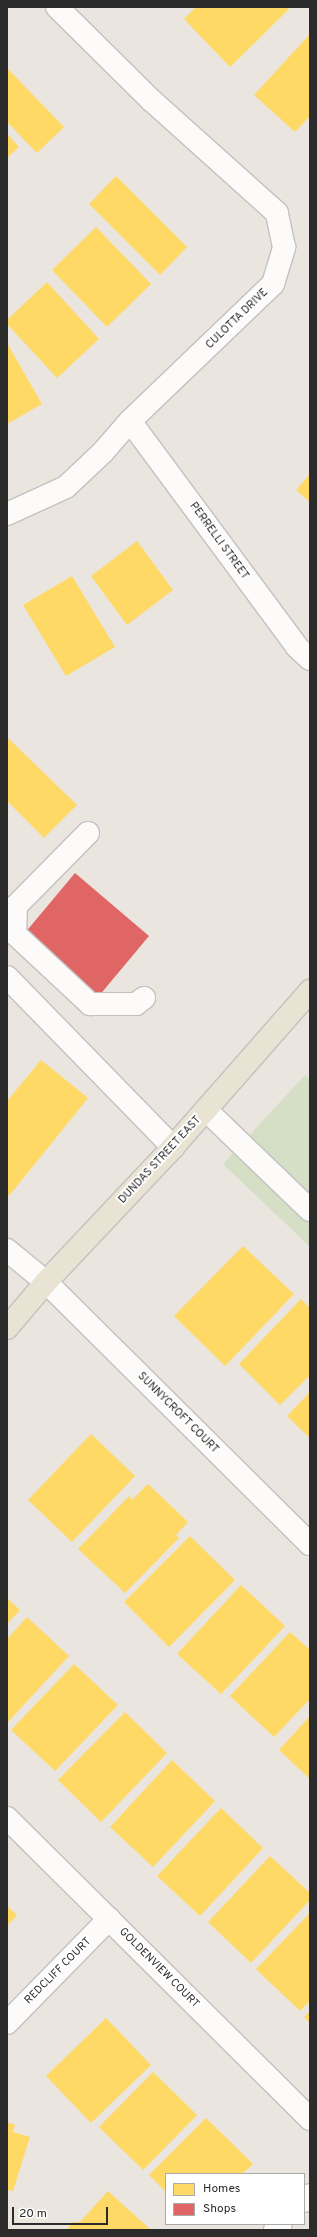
<!DOCTYPE html>
<style>
body{margin:0}
#map{position:relative;width:317px;height:2237px;overflow:hidden;background:#eae5df;font-family:Overpass,sans-serif}
div>[style]{position:absolute}
.cemetery>*{inset:0;background:#d5dfc6}
.homes>*{inset:0;background:#ffd966}
.shops>*{inset:0;background:#e06666}
.roads{filter:drop-shadow(1px 0 #c3c1c1) drop-shadow(-1px 0 #c3c1c1) drop-shadow(0 1px #c3c1c1) drop-shadow(0 -1px #c3c1c1)}
.minor>*{height:22px;margin:-11px;padding:0 11px;transform-origin:11px;border-radius:11px;background:#fcfbfa}
.major>*{height:22px;margin:-11px;padding:0 11px;transform-origin:11px;border-radius:11px;background:#e8e3d2}
span{translate:-50% -50%;white-space:nowrap;text-align:center;line-height:1.15;-webkit-text-stroke:4px #fff;paint-order:stroke}
.street-label{font-size:11px;color:#2b2b2b}
.frame{position:absolute;inset:0;border:8px solid #2b2b2b;pointer-events:none}
.legend{position:absolute;left:165px;top:2173px;width:140px;height:52px;box-sizing:border-box;background:#fff;border:1px solid #aaa;margin:0;padding:5px 7px;list-style:none;font-size:12px;color:#2b2b2b}
.legend li{display:flex;align-items:center;gap:8px;height:20px}
.legend b{width:20px;border:1px solid #aaa}
.scale{position:absolute;left:12px;top:2207px;width:96px;height:18px;box-sizing:border-box;border:2px solid #2b2b2b;border-top:0;padding-left:5px;font-size:12px;line-height:14px;white-space:nowrap;color:#2b2b2b;-webkit-text-stroke:3px #fff;paint-order:stroke}
</style>
<div id="map">
<div class="cemetery">
<i style="clip-path:polygon(305px 1075px,310px 1079px,310px 1247px,223px 1164px)"></i>
</div>
<div class="homes">
<i style="clip-path:polygon(196px 7px,287px 7px,289px 9px,230px 67px,184px 19px)"></i>
<i style="clip-path:polygon(310px 34px,310px 116px,295px 132px,254px 95px)"></i>
<i style="clip-path:polygon(7px 68px,64px 127px,37px 153px,7px 122px)"></i>
<i style="clip-path:polygon(7px 134px,19px 147px,7px 158px)"></i>
<i style="clip-path:polygon(116px 176px,187px 247px,160px 275px,89px 204px)"></i>
<i style="clip-path:polygon(96px 227px,151px 284px,107px 327px,52px 270px)"></i>
<i style="clip-path:polygon(47px 282px,99px 339px,57px 378px,7px 324px,7px 320px)"></i>
<i style="clip-path:polygon(7px 343px,42px 404px,7px 424px)"></i>
<i style="clip-path:polygon(310px 474px,310px 502px,296px 490px)"></i>
<i style="clip-path:polygon(137px 541px,173px 590px,127px 625px,91px 576px)"></i>
<i style="clip-path:polygon(72px 576px,115px 647px,66px 676px,23px 605px)"></i>
<i style="clip-path:polygon(7px 737px,77px 805px,44px 838px,7px 801px)"></i>
<i style="clip-path:polygon(41px 1060px,88px 1098px,9px 1196px,7px 1194px,7px 1101px)"></i>
<i style="clip-path:polygon(243px 1246px,294px 1294px,225px 1366px,174px 1316px)"></i>
<i style="clip-path:polygon(301px 1299px,310px 1308px,310px 1375px,280px 1405px,239px 1364px)"></i>
<i style="clip-path:polygon(310px 1392px,310px 1438px,287px 1416px)"></i>
<i style="clip-path:polygon(91px 1434px,135px 1476px,72px 1542px,28px 1500px)"></i>
<i style="clip-path:polygon(148px 1484px,188px 1522px,176px 1535px,179px 1538px,125px 1593px,78px 1549px,129px 1496px,132px 1500px)"></i>
<i style="clip-path:polygon(190px 1536px,235px 1580px,169px 1647px,124px 1602px)"></i>
<i style="clip-path:polygon(241px 1585px,285px 1626px,221px 1694px,177px 1654px)"></i>
<i style="clip-path:polygon(7px 1598px,20px 1610px,7px 1624px)"></i>
<i style="clip-path:polygon(27px 1617px,69px 1656px,7px 1723px,7px 1639px)"></i>
<i style="clip-path:polygon(290px 1632px,310px 1650px,310px 1699px,274px 1737px,230px 1696px)"></i>
<i style="clip-path:polygon(74px 1664px,118px 1705px,55px 1771px,11px 1730px)"></i>
<i style="clip-path:polygon(125px 1712px,167px 1753px,101px 1822px,58px 1780px)"></i>
<i style="clip-path:polygon(310px 1716px,310px 1779px,279px 1750px)"></i>
<i style="clip-path:polygon(172px 1760px,215px 1801px,153px 1867px,110px 1827px)"></i>
<i style="clip-path:polygon(221px 1808px,263px 1848px,200px 1916px,157px 1876px)"></i>
<i style="clip-path:polygon(270px 1856px,310px 1893px,310px 1900px,251px 1963px,208px 1922px)"></i>
<i style="clip-path:polygon(7px 1906px,17px 1915px,7px 1926px)"></i>
<i style="clip-path:polygon(310px 1913px,310px 2001px,300px 2011px,256px 1969px)"></i>
<i style="clip-path:polygon(310px 2011px,310px 2023px,304px 2017px)"></i>
<i style="clip-path:polygon(106px 2018px,151px 2065px,91px 2123px,46px 2076px)"></i>
<i style="clip-path:polygon(153px 2072px,197px 2115px,143px 2170px,99px 2127px)"></i>
<i style="clip-path:polygon(206px 2118px,253px 2164px,242px 2174px,166px 2174px,166px 2192px,149px 2175px)"></i>
<i style="clip-path:polygon(7px 2122px,15px 2125px,13px 2132px,30px 2137px,13px 2191px,7px 2190px)"></i>
<i style="clip-path:polygon(108px 2191px,151px 2230px,66px 2230px,73px 2222px,80px 2222px)"></i>
</div>
<div class="shops">
<i style="clip-path:polygon(75px 873px,149px 936px,98px 997px,24px 934px)"></i>
</div>
<div class="roads">
<div class="minor">
<i style="left:130px;top:421px;width:281px;rotate:53.5deg"></i>
<i style="left:297px;top:647px;width:18px;rotate:43deg"></i>
<i style="left:7px;top:514px;width:65px;rotate:-24.6deg"></i>
<i style="left:66px;top:487px;width:51px;rotate:-43.4deg"></i>
<i style="left:103px;top:452px;width:41px;rotate:-48.9deg"></i>
<i style="left:130px;top:421px;width:198px;rotate:-43.8deg"></i>
<i style="left:273px;top:284px;width:39px;rotate:-73deg"></i>
<i style="left:284px;top:247px;width:35px;rotate:-102deg"></i>
<i style="left:277px;top:213px;width:169px;rotate:-138.1deg"></i>
<i style="left:151px;top:100px;width:132px;rotate:-135.3deg"></i>
<i style="left:88px;top:833px;width:103px;rotate:134.6deg"></i>
<i style="left:16px;top:906px;width:28px;rotate:92deg"></i>
<i style="left:15px;top:934px;width:103px;rotate:43deg"></i>
<i style="left:90px;top:1004px;width:46px"></i>
<i style="left:136px;top:1004px;width:10px;rotate:-37deg"></i>
<i style="left:7px;top:977px;width:238px;rotate:45.7deg"></i>
<i style="left:206px;top:1110px;width:144px;rotate:43.9deg"></i>
<i style="left:7px;top:1250px;width:50px;rotate:39.4deg"></i>
<i style="left:46px;top:1282px;width:372px;rotate:44.8deg"></i>
<i style="left:7px;top:1818px;width:427px;rotate:44.8deg"></i>
<i style="left:7px;top:2023px;width:146px;rotate:-45.6deg"></i>
<i style="left:304px;top:2201px;width:8px;rotate:-45deg"></i>
<i style="left:275px;top:2230px;width:8px;rotate:-45deg"></i>
</div>
<div class="major">
<i style="left:7px;top:1328px;width:60px;rotate:-49.7deg"></i>
<i style="left:46px;top:1282px;width:185px;rotate:-46.7deg"></i>
<i style="left:173px;top:1147px;width:208px;rotate:-48.7deg"></i>
</div>
</div>
<div class="street-label">
<span style="left:237px;top:319px;rotate:-44deg">CULOTTA DRIVE</span>
<span style="left:219px;top:541px;rotate:54deg">PERRELLI STREET</span>
<span style="left:160px;top:1160px;rotate:-47deg">DUNDAS STREET EAST</span>
<span style="left:178px;top:1413px;rotate:45deg">SUNNYCROFT COURT</span>
<span style="left:159px;top:1968px;rotate:45deg">GOLDENVIEW COURT</span>
<span style="left:58px;top:1971px;rotate:-45deg">REDCLIFF COURT</span>
</div>
<div class="frame"></div>
<ul class="legend">
<li><b style="height:11px;background:#ffd966"></b>Homes</li>
<li><b style="height:11px;background:#e06666"></b>Shops</li>
</ul>
<div class="scale">20 m</div>
</div>
